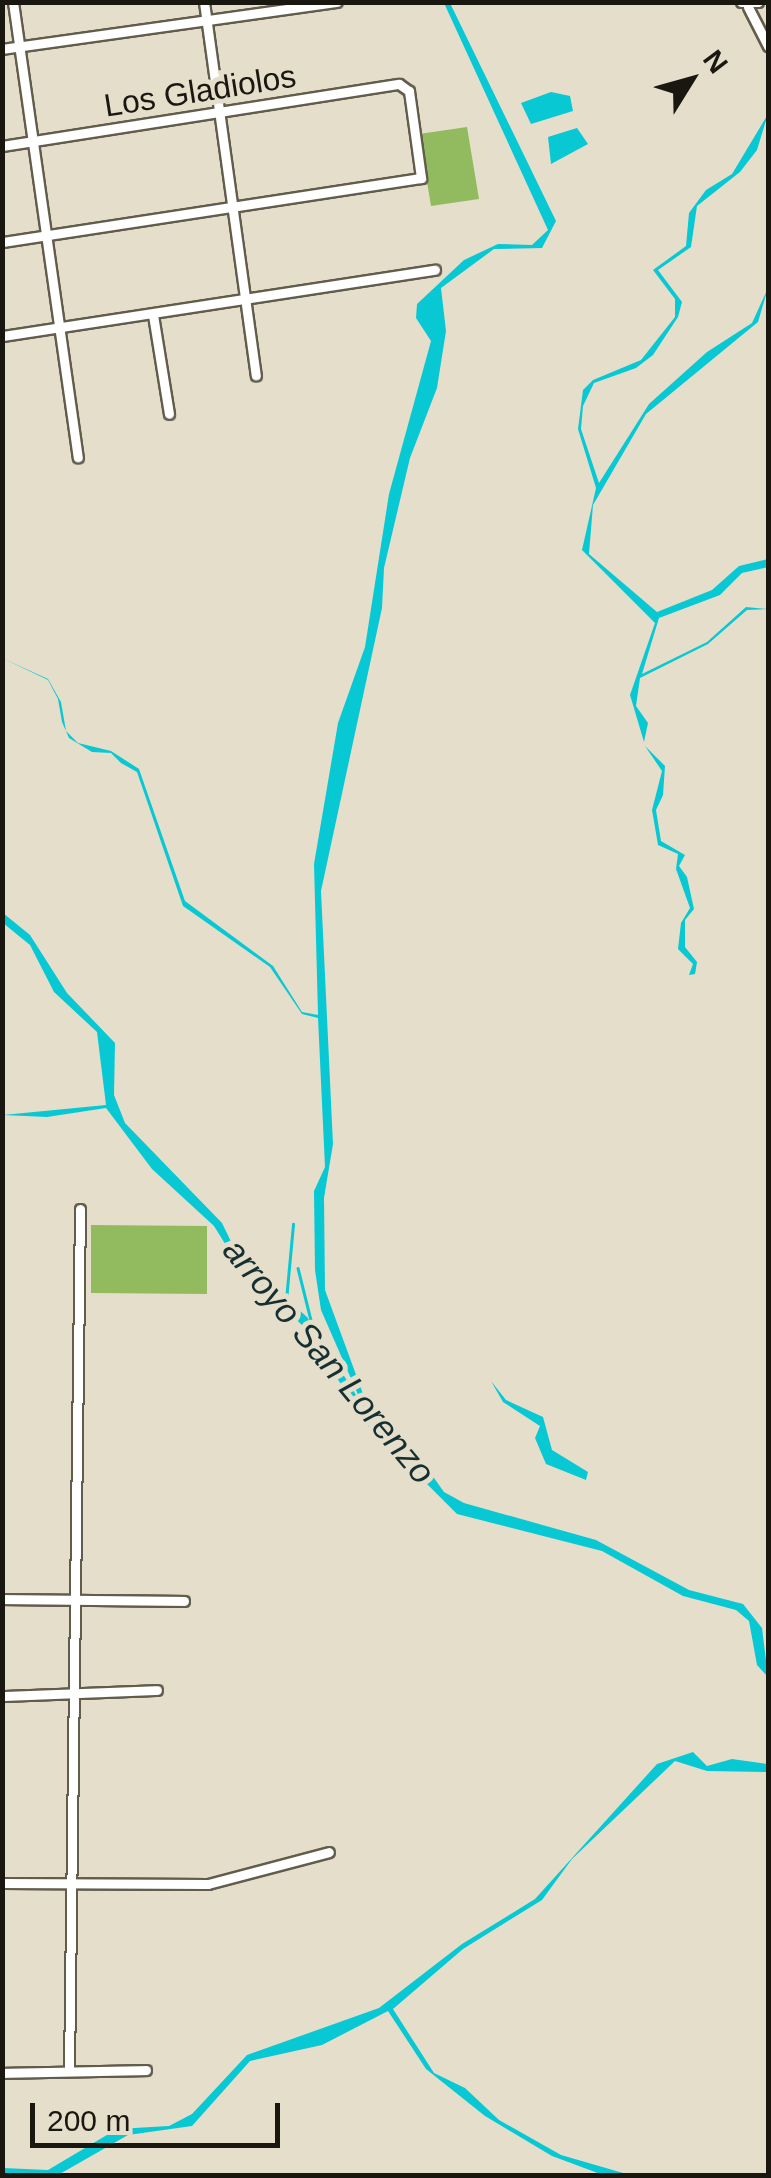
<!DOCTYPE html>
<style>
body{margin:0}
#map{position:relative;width:771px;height:2178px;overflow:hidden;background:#e5decb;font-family:Arial,sans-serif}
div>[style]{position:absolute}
.green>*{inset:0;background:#92bb60}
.water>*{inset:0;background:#08c8d3}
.stream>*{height:2.5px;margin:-1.25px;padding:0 1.25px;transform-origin:1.25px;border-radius:1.25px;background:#08c8d3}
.roads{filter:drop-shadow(2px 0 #625c4d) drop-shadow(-2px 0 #625c4d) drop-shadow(0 2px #625c4d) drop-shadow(0 -2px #625c4d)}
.minor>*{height:9px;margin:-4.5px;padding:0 4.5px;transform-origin:4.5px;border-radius:4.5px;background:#fff}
span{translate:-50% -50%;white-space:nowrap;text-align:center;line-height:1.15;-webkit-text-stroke:10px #e5decb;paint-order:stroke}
.street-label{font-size:32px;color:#1a1711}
.water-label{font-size:35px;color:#162f31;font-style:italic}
.frame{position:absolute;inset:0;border:5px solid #1a1711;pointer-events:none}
.north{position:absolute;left:641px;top:30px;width:100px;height:100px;-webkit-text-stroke:8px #e5decb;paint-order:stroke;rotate:53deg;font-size:28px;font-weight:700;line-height:40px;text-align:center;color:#1a1711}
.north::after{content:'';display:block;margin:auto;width:35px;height:45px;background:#1a1711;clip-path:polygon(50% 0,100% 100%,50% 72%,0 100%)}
.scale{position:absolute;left:30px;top:2103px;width:250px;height:45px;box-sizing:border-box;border:5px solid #1a1711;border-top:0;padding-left:12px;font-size:30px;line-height:35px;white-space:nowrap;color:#1a1711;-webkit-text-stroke:8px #e5decb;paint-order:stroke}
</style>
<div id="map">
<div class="green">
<i style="clip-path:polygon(467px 127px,479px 199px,431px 206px,419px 134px)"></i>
<i style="clip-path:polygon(91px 1225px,207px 1226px,207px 1294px,91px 1293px)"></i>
</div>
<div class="water">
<i style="clip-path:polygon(444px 3px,450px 3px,556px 221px,542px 248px,494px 249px,441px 288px,446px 331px,437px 388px,410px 458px,384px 568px,382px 608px,321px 891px,333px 1144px,324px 1198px,325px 1290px,366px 1402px,404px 1441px,398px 1448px,368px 1426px,304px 1327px,237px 1263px,214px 1226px,152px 1169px,106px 1108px,47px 1117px,3px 1115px,106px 1105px,97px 1032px,54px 992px,30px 945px,3px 923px,3px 913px,30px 935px,67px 993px,115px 1043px,114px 1095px,125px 1123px,222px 1223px,238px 1256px,307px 1317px,363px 1406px,321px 1310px,315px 1270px,314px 1191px,325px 1167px,318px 1018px,302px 1014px,270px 967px,183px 906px,137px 772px,121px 763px,111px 753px,92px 752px,69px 738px,62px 722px,58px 699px,48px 680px,2px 658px,48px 679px,61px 702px,66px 731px,78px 743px,111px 751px,139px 769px,185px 901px,273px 966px,302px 1012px,318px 1015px,314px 864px,338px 723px,365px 647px,389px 494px,431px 341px,416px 318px,417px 304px,464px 260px,498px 244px,532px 245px,548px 230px)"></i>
<i style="clip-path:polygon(551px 92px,570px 96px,573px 111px,531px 124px,521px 103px)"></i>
<i style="clip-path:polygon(768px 114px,757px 150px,740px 172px,697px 206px,691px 247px,658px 270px,682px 302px,678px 317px,653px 355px,636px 368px,594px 383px,583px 406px,581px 429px,599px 483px,649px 404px,707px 352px,752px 323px,768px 288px,758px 322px,646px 414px,593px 505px,589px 554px,657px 612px,712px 590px,739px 566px,768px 559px,768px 567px,742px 573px,720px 595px,659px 618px,642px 674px,707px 642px,746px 607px,768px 609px,747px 610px,708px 644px,640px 678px,636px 706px,648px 723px,644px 742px,630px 695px,655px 623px,582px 550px,596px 488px,578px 429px,583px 390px,593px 380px,641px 360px,675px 317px,675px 299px,653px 270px,686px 246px,689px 213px,706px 190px,732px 174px)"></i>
<i style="clip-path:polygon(577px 128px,588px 144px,551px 164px,548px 137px)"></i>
<i style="clip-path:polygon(645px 746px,665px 766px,663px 795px,656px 810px,661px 841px,685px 855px,679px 866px,687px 877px,694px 909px,685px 920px,685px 947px,697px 962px,695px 974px,689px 975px,693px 964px,678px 949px,681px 923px,690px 908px,676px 869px,678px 854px,658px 845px,652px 810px,662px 771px)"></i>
<i style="clip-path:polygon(491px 1381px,506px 1400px,543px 1417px,552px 1450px,588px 1472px,586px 1480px,546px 1464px,535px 1438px,540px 1426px,503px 1402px)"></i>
<i style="clip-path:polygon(412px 1447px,444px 1492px,464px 1503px,596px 1540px,689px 1590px,743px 1604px,762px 1628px,768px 1677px,757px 1665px,749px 1621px,736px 1610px,683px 1596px,602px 1551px,457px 1514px,419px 1476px,406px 1454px)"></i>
<i style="clip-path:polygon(693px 1752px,707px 1766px,732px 1759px,768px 1764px,768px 1772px,707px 1771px,675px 1761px,572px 1859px,542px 1900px,463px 1949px,393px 2009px,434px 2073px,465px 2088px,499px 2120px,561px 2155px,630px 2175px,603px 2175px,552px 2156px,485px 2116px,426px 2069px,388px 2011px,322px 2045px,250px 2061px,192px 2126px,128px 2135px,58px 2175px,3px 2175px,3px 2168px,48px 2170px,117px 2129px,169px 2126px,192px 2114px,247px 2055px,379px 2008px,462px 1944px,535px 1899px,657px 1764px)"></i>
</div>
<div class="stream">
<i style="left:298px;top:1268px;width:58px;rotate:76deg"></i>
<i style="left:286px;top:1300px;width:76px;rotate:-84.7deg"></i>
</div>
<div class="roads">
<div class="minor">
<i style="left:13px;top:2px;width:460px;rotate:81.9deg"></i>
<i style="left:204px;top:2px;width:377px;rotate:82.1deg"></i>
<i style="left:741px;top:2px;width:17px"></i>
<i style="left:748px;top:7px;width:44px;rotate:62.9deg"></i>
<i style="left:2px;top:49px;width:338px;rotate:-8deg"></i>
<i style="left:2px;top:146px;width:402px;rotate:-8.9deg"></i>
<i style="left:399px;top:84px;width:12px;rotate:35deg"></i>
<i style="left:409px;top:91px;width:88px;rotate:82.1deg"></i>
<i style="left:421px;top:178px;width:424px;rotate:171.3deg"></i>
<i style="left:153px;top:315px;width:100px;rotate:80.8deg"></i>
<i style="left:2px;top:336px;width:438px;rotate:-8.7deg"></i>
<i style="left:2px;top:1599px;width:182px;rotate:0.6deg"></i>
<i style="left:2px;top:1696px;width:155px;rotate:-2.2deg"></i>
<i style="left:2px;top:1883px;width:206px;rotate:0.3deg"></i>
<i style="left:208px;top:1884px;width:125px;rotate:-14.8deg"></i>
<i style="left:69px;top:2071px;width:862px;rotate:-89.27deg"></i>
<i style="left:2px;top:2073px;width:144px;rotate:-1.2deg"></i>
</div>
</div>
<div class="street-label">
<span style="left:200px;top:91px;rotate:-9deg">Los Gladiolos</span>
</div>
<div class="water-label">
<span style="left:329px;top:1361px;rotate:50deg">arroyo San Lorenzo</span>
</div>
<div class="frame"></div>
<div class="north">N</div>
<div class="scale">200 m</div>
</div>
